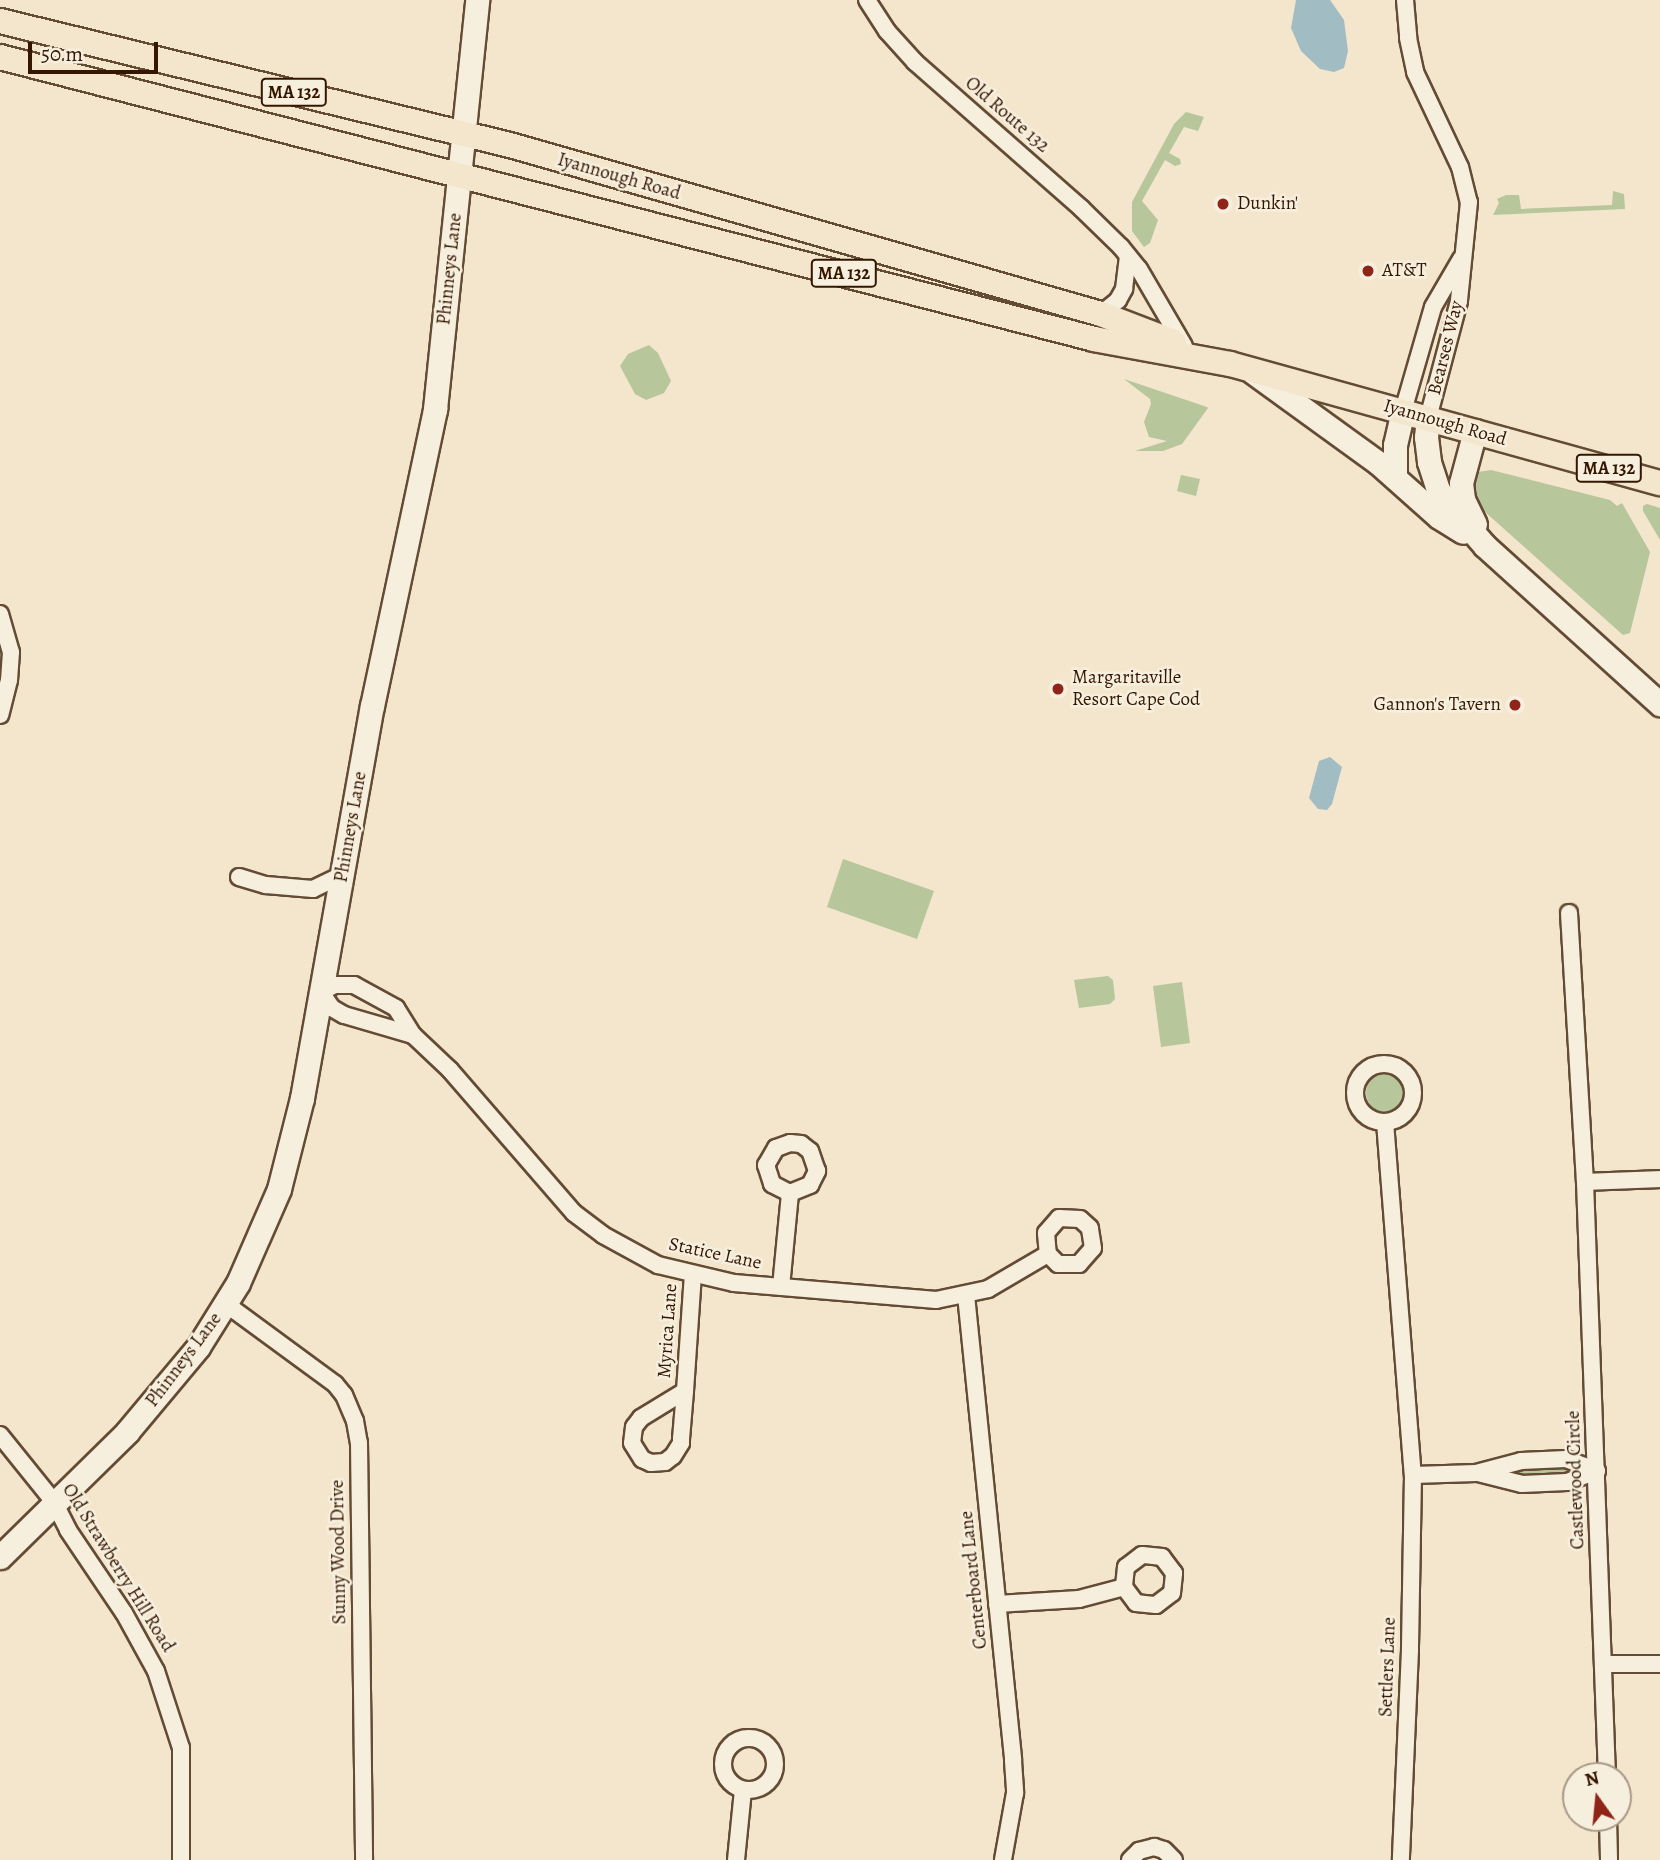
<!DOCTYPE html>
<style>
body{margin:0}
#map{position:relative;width:1660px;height:1860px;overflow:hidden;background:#f3e6cd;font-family:Alegreya,serif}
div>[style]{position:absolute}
.green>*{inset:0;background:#b7c69b}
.round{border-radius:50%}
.water>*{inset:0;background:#a1bdc3}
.roads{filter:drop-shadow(2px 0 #644b34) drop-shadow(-2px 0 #644b34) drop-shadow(0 2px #644b34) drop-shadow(0 -2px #644b34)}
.street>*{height:16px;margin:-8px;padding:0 8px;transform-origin:8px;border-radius:8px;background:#f7efde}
.street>.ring{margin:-8px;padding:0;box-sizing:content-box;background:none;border:16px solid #f7efde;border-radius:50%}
.secondary>*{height:23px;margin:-11.5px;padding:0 11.5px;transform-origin:11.5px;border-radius:11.5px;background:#f7efde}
.primary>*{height:24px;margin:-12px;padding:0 12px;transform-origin:12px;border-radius:12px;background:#f3e6cd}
.dots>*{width:19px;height:19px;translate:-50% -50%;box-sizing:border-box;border:4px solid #f7efde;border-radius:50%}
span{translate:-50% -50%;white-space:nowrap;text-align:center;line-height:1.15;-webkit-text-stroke:5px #f7efde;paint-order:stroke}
.shield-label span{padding:2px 5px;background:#f7efde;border:2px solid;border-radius:5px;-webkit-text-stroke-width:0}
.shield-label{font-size:18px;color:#351701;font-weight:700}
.street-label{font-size:19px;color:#351701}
.poi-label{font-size:19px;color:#351701}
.left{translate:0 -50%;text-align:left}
.right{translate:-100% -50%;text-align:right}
.north{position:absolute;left:1562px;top:1762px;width:70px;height:70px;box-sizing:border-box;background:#f7efde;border:2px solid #a99986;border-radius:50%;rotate:345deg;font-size:19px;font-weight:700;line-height:28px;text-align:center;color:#351701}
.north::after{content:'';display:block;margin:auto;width:24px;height:32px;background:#8f2418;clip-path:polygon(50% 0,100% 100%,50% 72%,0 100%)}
.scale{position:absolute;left:28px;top:42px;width:130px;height:32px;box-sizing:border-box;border:4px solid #351701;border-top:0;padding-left:9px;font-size:21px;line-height:24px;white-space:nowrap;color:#351701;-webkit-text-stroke:5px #f7efde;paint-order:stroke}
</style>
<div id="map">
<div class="green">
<i style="clip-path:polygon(1186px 112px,1204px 117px,1198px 131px,1184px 127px,1169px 153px,1180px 159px,1181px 164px,1175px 166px,1165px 160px,1142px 201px,1158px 220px,1150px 243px,1144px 247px,1132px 231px,1132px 202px,1174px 124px)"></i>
<i style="clip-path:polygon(1613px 191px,1624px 194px,1625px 209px,1493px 215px,1499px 203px,1497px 199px,1506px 195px,1519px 195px,1521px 209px,1612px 205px)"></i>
<i style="clip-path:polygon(649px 345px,658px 353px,671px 381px,664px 393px,646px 400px,635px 394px,620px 366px,628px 354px)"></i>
<i style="clip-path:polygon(1124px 379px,1207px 407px,1208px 408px,1182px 444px,1163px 451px,1135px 451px,1167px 441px,1149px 437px,1144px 422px,1151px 404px,1150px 399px)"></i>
<i style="clip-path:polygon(1491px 470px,1610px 500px,1617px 506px,1622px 503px,1650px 552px,1630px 633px,1623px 635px,1484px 511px,1477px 503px,1473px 486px,1478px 472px)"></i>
<i style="clip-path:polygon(1181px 475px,1200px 479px,1196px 496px,1177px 491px)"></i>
<i style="clip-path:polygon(1647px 504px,1660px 508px,1660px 540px,1643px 511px,1643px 506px)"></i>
<i style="clip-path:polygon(843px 859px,934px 891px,917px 939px,827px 907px)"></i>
<i style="clip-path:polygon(1108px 976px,1113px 980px,1115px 999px,1110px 1004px,1079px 1008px,1074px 980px)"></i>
<i style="clip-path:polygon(1182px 982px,1190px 1043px,1161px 1047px,1153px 986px)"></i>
<i class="round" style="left:1366px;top:1074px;width:38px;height:38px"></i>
<i style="clip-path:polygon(1559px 1466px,1566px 1470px,1565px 1476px,1524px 1478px,1509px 1472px)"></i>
</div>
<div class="water">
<i style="clip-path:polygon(1296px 0,1330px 0,1344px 20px,1348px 51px,1344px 68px,1334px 72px,1320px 69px,1301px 51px,1291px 28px)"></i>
<i style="clip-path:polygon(1330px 757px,1342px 767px,1332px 804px,1327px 810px,1318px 809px,1309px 798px,1319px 761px)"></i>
</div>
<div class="roads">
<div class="street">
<i style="left:867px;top:0;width:37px;rotate:57deg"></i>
<i style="left:887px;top:31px;width:42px;rotate:47.9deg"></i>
<i style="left:915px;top:62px;width:221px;rotate:41.3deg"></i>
<i style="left:1081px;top:208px;width:56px;rotate:44.3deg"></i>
<i style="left:1121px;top:247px;width:28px;rotate:51deg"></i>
<i style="left:1139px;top:269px;width:89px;rotate:59.7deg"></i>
<i style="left:1405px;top:0;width:38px;rotate:85deg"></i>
<i style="left:1408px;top:38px;width:35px;rotate:78deg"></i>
<i style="left:1415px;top:72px;width:105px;rotate:64.7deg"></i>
<i style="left:1460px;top:167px;width:36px;rotate:76deg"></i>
<i style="left:1469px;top:202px;width:100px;rotate:95.8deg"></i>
<i style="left:1459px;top:301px;width:121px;rotate:104.8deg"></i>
<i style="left:1101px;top:314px;width:22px;rotate:-39deg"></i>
<i style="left:1118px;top:300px;width:13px;rotate:-61deg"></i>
<i style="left:1124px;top:289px;width:33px;rotate:-83deg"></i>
<i style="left:1403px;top:411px;width:108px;rotate:-73.9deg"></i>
<i style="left:1433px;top:307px;width:56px;rotate:-59.7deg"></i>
<i style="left:0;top:614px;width:40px;rotate:74deg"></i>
<i style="left:11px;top:652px;width:28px;rotate:94deg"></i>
<i style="left:9px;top:680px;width:36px;rotate:104deg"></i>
<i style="left:239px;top:877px;width:28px;rotate:17deg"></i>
<i style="left:266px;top:885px;width:47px;rotate:4.9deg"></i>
<i style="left:313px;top:889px;width:34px;rotate:-26deg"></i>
<i style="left:1569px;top:913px;width:269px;rotate:86.6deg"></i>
<i style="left:1585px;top:1182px;width:594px;rotate:87.88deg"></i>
<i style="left:413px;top:1035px;width:72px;rotate:-163.8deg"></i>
<i style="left:344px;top:1015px;width:14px;rotate:-150deg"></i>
<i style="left:332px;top:1008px;width:19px;rotate:-125deg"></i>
<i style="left:321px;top:992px;width:16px;rotate:-27deg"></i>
<i style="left:335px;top:985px;width:19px"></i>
<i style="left:354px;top:985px;width:48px;rotate:28.7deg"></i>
<i style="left:396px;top:1008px;width:32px;rotate:58deg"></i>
<i style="left:413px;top:1035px;width:51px;rotate:43.4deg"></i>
<i style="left:450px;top:1070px;width:189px;rotate:49.1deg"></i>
<i style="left:574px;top:1213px;width:36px;rotate:37deg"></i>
<i style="left:603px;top:1235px;width:63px;rotate:28.6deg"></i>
<i style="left:658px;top:1265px;width:78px;rotate:13.3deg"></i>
<i style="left:734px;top:1283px;width:203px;rotate:4.8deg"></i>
<i style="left:936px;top:1300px;width:53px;rotate:-11.9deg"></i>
<i style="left:988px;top:1289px;width:69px;rotate:-30.3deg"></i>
<i style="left:1048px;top:1254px;width:14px;rotate:45deg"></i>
<i style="left:1058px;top:1264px;width:21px"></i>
<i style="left:1079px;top:1264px;width:21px;rotate:-49deg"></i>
<i style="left:1093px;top:1248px;width:20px;rotate:-99deg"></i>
<i style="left:1090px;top:1228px;width:13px;rotate:-138deg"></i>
<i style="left:1080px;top:1219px;width:21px;rotate:-177deg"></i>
<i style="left:1059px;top:1218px;width:20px;rotate:131deg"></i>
<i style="left:1046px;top:1233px;width:21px;rotate:85deg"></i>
<i class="ring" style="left:1355px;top:1064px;width:42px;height:42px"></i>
<i style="left:1385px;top:1122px;width:354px;rotate:85.5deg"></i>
<i style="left:1413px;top:1475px;width:175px;rotate:91deg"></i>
<i style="left:1410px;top:1650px;width:210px;rotate:92.5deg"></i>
<i style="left:1585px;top:1182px;width:75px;rotate:-2.3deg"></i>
<i style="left:781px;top:1287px;width:94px;rotate:-84.5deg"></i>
<i style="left:790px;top:1193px;width:22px;rotate:-22deg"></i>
<i style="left:810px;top:1185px;width:16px;rotate:-63deg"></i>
<i style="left:817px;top:1171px;width:21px;rotate:-109deg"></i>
<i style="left:810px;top:1151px;width:11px;rotate:-142deg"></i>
<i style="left:801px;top:1144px;width:11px;rotate:-175deg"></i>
<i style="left:790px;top:1143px;width:15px;rotate:160deg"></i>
<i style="left:776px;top:1148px;width:20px;rotate:120deg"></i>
<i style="left:766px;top:1165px;width:20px;rotate:72deg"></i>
<i style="left:772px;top:1184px;width:20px;rotate:27deg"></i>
<i style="left:966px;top:1295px;width:468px;rotate:84.2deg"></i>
<i style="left:1013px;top:1761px;width:32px;rotate:86deg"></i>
<i style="left:1015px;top:1793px;width:68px;rotate:100.2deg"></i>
<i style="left:226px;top:1304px;width:135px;rotate:36.3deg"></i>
<i style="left:335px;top:1384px;width:14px;rotate:51deg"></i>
<i style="left:344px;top:1395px;width:28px;rotate:67deg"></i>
<i style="left:355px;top:1421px;width:22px;rotate:80deg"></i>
<i style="left:359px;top:1443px;width:417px;rotate:89.3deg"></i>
<i style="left:685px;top:1391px;width:52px;rotate:148.5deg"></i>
<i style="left:641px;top:1418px;width:11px;rotate:128deg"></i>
<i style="left:634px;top:1427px;width:16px;rotate:97deg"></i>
<i style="left:632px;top:1443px;width:19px;rotate:58deg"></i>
<i style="left:642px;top:1459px;width:10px;rotate:24deg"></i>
<i style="left:651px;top:1463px;width:14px;rotate:-4deg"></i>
<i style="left:665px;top:1462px;width:10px;rotate:-37deg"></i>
<i style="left:673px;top:1456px;width:15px;rotate:-58deg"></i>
<i style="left:681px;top:1443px;width:4px;rotate:-90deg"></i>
<i style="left:681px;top:1439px;width:48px;rotate:-85.2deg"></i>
<i style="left:685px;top:1391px;width:116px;rotate:-86.1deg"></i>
<i style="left:0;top:1435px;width:86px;rotate:51.1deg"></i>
<i style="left:54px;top:1502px;width:31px;rotate:63deg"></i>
<i style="left:68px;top:1530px;width:100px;rotate:56deg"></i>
<i style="left:124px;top:1613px;width:66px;rotate:61.1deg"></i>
<i style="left:156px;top:1671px;width:81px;rotate:72deg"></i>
<i style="left:181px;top:1748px;width:112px;rotate:90deg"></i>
<i style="left:1478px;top:1473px;width:45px;rotate:14deg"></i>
<i style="left:1522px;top:1484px;width:45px;rotate:-2.5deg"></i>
<i style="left:1567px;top:1482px;width:32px;rotate:-20deg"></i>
<i style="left:1413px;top:1475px;width:63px;rotate:-1.8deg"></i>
<i style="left:1476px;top:1473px;width:47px;rotate:-14.9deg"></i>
<i style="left:1521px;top:1461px;width:45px;rotate:-2.5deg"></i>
<i style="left:1566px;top:1459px;width:33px;rotate:21deg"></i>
<i style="left:997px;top:1604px;width:82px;rotate:-3.5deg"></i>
<i style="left:1079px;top:1599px;width:47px;rotate:-14.9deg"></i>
<i style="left:1124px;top:1587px;width:20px;rotate:53deg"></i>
<i style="left:1136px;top:1603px;width:20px;rotate:6deg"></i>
<i style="left:1156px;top:1605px;width:20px;rotate:-37deg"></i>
<i style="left:1172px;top:1593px;width:20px;rotate:-84deg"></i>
<i style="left:1174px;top:1573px;width:20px;rotate:-127deg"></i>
<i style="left:1162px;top:1557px;width:20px;rotate:-174deg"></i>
<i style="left:1142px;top:1555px;width:20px;rotate:143deg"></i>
<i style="left:1126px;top:1567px;width:20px;rotate:96deg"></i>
<i style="left:1603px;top:1664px;width:57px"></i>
<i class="ring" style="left:723px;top:1738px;width:36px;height:36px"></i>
<i style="left:1608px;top:1818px;width:42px;rotate:88.6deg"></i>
<i style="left:736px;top:1860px;width:70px;rotate:-84.3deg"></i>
<i style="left:1130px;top:1860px;width:13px;rotate:-45deg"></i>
<i style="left:1139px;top:1851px;width:16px;rotate:-15deg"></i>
<i style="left:1154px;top:1847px;width:10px;rotate:17deg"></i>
<i style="left:1164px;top:1850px;width:14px;rotate:45deg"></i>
</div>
<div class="secondary">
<i style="left:1254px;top:373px;width:152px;rotate:35.9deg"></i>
<i style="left:1377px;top:462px;width:83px;rotate:41.6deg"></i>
<i style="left:1439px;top:517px;width:28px;rotate:32deg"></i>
<i style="left:1428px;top:418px;width:19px;rotate:96deg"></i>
<i style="left:1426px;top:437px;width:25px;rotate:83deg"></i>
<i style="left:1429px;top:462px;width:29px;rotate:72deg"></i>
<i style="left:1438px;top:490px;width:23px;rotate:52deg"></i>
<i style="left:1452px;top:508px;width:50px;rotate:49deg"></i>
<i style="left:1485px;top:546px;width:236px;rotate:42.1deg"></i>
<i style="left:1395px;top:476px;width:31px;rotate:-90deg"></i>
<i style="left:1395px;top:445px;width:35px;rotate:-77deg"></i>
<i style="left:1475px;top:524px;width:28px;rotate:-116deg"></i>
<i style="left:1463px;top:499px;width:16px;rotate:-97deg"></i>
<i style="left:1461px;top:483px;width:54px;rotate:-74.9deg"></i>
<i style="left:0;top:1557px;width:178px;rotate:-44.5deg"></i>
<i style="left:127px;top:1432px;width:111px;rotate:-50.1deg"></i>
<i style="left:198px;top:1347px;width:75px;rotate:-58deg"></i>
<i style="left:238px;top:1283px;width:103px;rotate:-66.4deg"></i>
<i style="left:279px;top:1189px;width:94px;rotate:-75.8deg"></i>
<i style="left:302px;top:1098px;width:398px;rotate:-79.9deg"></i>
<i style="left:372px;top:706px;width:304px;rotate:-78deg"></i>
<i style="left:435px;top:409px;width:411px;rotate:-84.1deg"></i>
</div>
<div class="primary">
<i style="left:0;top:21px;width:525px;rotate:13.67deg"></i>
<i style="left:510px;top:145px;width:615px;rotate:15.96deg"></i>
<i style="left:1101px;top:314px;width:78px;rotate:21deg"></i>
<i style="left:0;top:57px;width:1130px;rotate:14.45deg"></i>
<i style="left:1094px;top:339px;width:138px;rotate:10.4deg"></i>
<i style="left:1230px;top:364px;width:446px;rotate:15.5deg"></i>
</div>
</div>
<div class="dots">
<i style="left:1223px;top:204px;background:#8f2418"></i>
<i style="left:1368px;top:271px;background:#8f2418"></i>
<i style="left:1058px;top:689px;background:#8f2418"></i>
<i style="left:1515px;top:705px;background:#8f2418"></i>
</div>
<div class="shield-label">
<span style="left:294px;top:92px">MA 132</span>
<span style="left:844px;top:273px">MA 132</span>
<span style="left:1609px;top:468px">MA 132</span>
</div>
<div class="street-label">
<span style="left:1007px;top:115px;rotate:41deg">Old Route 132</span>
<span style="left:619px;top:177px;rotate:16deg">Iyannough Road</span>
<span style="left:450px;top:269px;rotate:-84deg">Phinneys Lane</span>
<span style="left:1446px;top:348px;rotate:-76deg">Bearses Way</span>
<span style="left:1445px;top:423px;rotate:16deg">Iyannough Road</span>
<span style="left:351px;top:827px;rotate:-80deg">Phinneys Lane</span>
<span style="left:715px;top:1254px;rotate:12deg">Statice Lane</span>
<span style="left:668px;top:1331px;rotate:-86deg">Myrica Lane</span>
<span style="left:184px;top:1360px;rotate:-53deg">Phinneys Lane</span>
<span style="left:1576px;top:1480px;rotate:-92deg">Castlewood Circle</span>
<span style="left:339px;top:1552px;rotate:-91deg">Sunny Wood Drive</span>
<span style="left:118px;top:1568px;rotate:58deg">Old Strawberry Hill Road</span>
<span style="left:974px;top:1580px;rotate:-96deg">Centerboard Lane</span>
<span style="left:1388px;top:1667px;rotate:-88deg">Settlers Lane</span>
</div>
<div class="poi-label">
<span class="left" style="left:1237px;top:204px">Dunkin'</span>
<span class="left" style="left:1382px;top:271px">AT&amp;T</span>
<span class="left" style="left:1072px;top:689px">Margaritaville<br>Resort Cape Cod</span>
<span class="right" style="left:1501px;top:705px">Gannon's Tavern</span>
</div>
<div class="north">N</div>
<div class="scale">50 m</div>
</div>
